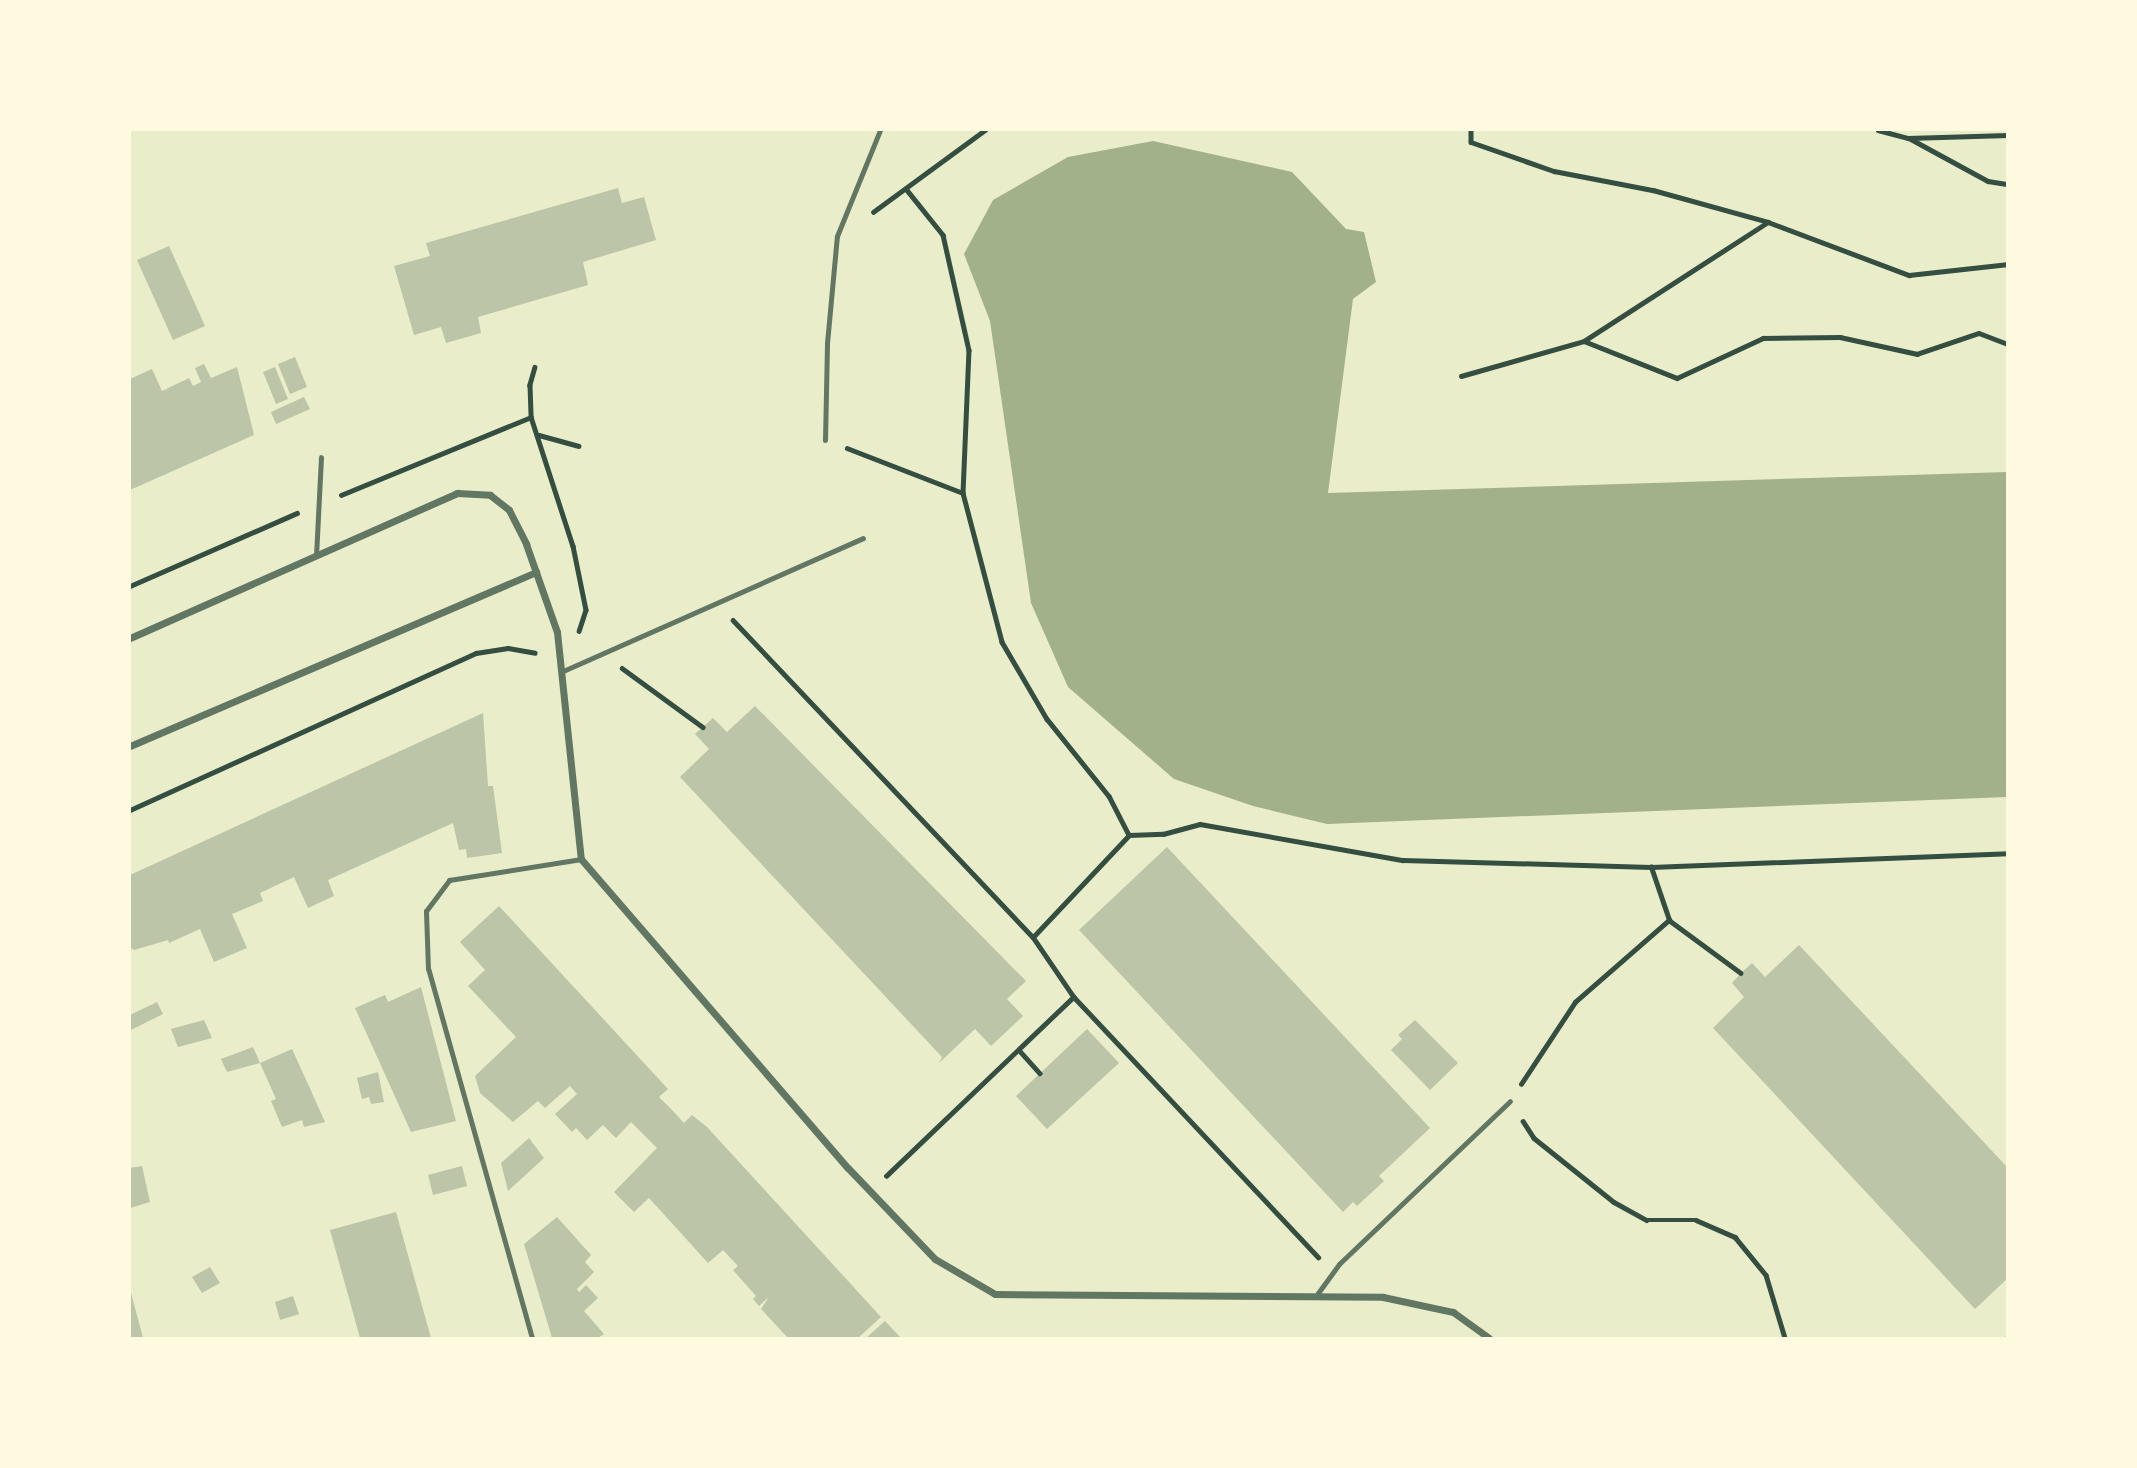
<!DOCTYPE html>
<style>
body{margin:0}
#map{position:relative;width:2137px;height:1468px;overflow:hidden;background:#e9edc9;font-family:Jost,sans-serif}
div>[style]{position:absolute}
.water>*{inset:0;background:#a3b18a}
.building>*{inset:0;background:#bcc5a7}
.path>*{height:4.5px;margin:-2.25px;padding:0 2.25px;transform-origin:2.25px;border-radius:2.25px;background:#344e41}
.service>*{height:5px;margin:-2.5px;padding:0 2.5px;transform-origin:2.5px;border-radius:2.5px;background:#617663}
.minor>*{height:7px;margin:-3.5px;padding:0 3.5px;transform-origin:3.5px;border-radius:3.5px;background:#617663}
span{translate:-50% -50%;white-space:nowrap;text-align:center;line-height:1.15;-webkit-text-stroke:5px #fefae0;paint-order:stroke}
.frame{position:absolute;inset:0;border:131px solid #fefae0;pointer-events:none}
</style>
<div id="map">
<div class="water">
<i style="clip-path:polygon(1153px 141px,1292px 172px,1346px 229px,1364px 232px,1376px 282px,1353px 299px,1328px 493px,2007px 472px,2007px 797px,1327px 824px,1253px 806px,1174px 779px,1068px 687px,1031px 603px,990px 321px,964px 254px,993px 200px,1068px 157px)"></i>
</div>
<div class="building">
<i style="clip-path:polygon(618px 188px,622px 203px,644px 197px,656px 240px,583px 262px,588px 285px,478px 317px,481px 333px,446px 343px,441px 327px,414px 335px,394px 266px,430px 256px,426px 243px)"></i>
<i style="clip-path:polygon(169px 246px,205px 326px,173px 340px,137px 260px)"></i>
<i style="clip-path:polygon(295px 357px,307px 387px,290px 394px,278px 364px)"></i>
<i style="clip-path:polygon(204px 364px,211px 378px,237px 367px,254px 435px,130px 490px,130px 379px,152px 369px,162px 391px,189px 378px,193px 386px,201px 382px,195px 368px)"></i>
<i style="clip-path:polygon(275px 367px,288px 399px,276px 404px,263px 372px)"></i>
<i style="clip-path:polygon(304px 397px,310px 409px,276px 424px,271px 412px)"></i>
<i style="clip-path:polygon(755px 706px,1026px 981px,1007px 999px,1023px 1016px,991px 1046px,975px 1029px,939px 1063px,942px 1057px,680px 777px,709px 749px,695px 734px,713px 718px,727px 732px)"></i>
<i style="clip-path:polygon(483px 713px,488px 786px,493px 786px,502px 853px,467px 858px,466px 849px,459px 850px,453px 823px,328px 880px,334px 896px,308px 908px,294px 877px,260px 893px,263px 901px,232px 914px,247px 948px,214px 962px,200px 929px,169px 943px,168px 940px,134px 950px,130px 947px,130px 875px)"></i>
<i style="clip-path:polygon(1167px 847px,1430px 1128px,1379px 1176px,1384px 1181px,1357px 1206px,1353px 1202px,1343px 1212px,1079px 930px)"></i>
<i style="clip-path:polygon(499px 906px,668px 1089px,659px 1097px,672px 1110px,684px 1123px,692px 1115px,707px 1127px,881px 1317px,858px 1338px,788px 1338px,761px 1309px,769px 1297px,759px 1306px,753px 1299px,756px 1296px,733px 1270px,738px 1266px,723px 1250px,708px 1263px,649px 1198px,634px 1212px,614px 1192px,657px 1148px,631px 1122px,616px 1138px,603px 1125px,587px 1140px,576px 1128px,572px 1132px,555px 1114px,577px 1094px,570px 1086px,545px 1108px,538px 1101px,513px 1122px,480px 1093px,475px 1076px,516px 1037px,468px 986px,485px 970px,460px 942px)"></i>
<i style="clip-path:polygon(1799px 945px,2008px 1168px,2008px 1278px,1975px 1309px,1713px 1028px,1744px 997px,1732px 983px,1741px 973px,1752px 963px,1765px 977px)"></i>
<i style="clip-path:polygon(421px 987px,456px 1121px,411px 1132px,355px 1008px,385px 995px,388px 1002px)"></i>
<i style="clip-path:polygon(157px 1002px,163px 1014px,131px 1030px,130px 1015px)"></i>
<i style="clip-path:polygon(204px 1020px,212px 1038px,178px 1047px,171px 1029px)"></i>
<i style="clip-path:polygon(1415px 1020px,1458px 1063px,1430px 1090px,1391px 1050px,1402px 1039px,1398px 1035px)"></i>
<i style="clip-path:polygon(1087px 1029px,1119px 1063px,1047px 1129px,1016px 1096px)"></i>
<i style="clip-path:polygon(253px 1047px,260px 1063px,227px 1072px,221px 1059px)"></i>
<i style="clip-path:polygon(292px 1049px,308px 1084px,325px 1122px,304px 1127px,302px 1120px,282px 1127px,271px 1101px,276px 1099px,260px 1063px)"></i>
<i style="clip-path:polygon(378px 1072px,384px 1102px,371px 1104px,369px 1097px,362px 1099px,357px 1078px)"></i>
<i style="clip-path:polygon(529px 1138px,544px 1158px,508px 1191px,501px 1163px)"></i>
<i style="clip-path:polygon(142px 1166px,150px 1202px,130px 1208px,130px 1168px)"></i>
<i style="clip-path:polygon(462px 1166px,467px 1186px,433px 1195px,428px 1175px)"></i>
<i style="clip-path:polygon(396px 1212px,431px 1338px,360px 1338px,330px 1230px)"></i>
<i style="clip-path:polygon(557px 1217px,591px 1255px,585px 1262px,594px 1272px,577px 1289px,579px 1292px,586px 1285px,598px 1298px,584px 1311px,604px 1334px,598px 1338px,552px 1338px,524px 1244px)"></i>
<i style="clip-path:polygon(210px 1267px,220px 1283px,202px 1293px,192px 1277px)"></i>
<i style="clip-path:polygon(130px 1289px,143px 1338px,130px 1338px)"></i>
<i style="clip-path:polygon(293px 1296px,299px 1314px,280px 1320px,275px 1302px)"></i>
<i style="clip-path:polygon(885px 1321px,901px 1338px,866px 1338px)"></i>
</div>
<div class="path">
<i style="left:1471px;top:130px;width:12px;rotate:90deg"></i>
<i style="left:1471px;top:142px;width:88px;rotate:19.3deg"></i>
<i style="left:1554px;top:171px;width:101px;rotate:10.9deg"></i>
<i style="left:1653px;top:190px;width:119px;rotate:15.5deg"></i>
<i style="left:1768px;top:222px;width:151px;rotate:20.6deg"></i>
<i style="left:1909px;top:275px;width:100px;rotate:-6.3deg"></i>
<i style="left:1878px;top:130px;width:31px;rotate:15deg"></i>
<i style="left:1908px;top:138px;width:100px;rotate:-1.7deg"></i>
<i style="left:1909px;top:138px;width:90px;rotate:28.6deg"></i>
<i style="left:1988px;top:181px;width:20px;rotate:9deg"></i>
<i style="left:907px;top:190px;width:58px;rotate:51.3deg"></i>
<i style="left:943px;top:235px;width:118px;rotate:77.3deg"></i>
<i style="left:969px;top:350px;width:143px;rotate:92.4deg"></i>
<i style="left:963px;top:493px;width:154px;rotate:75.3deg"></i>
<i style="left:1002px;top:642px;width:89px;rotate:59.7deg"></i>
<i style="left:1047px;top:719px;width:99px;rotate:51.2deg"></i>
<i style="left:1109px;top:796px;width:44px;rotate:62.9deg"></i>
<i style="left:1129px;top:835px;width:34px;rotate:-2deg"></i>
<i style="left:1163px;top:834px;width:38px;rotate:-15deg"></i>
<i style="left:1200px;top:824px;width:206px;rotate:10.1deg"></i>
<i style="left:1403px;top:860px;width:248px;rotate:1.6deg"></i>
<i style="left:1651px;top:867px;width:357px;rotate:-2.2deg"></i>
<i style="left:873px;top:212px;width:139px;rotate:-36.2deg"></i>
<i style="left:1584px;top:341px;width:100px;rotate:21.7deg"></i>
<i style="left:1677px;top:378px;width:95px;rotate:-24.9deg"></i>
<i style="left:1763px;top:338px;width:77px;rotate:-0.7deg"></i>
<i style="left:1840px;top:337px;width:79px;rotate:12.4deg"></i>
<i style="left:1917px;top:354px;width:65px;rotate:-18.7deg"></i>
<i style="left:1979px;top:333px;width:31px;rotate:21deg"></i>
<i style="left:535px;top:367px;width:19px;rotate:106deg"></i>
<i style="left:530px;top:385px;width:32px;rotate:88deg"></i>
<i style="left:531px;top:417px;width:136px;rotate:72deg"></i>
<i style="left:573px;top:546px;width:65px;rotate:78.5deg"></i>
<i style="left:586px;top:610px;width:22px;rotate:108deg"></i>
<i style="left:1461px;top:376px;width:128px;rotate:-15.9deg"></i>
<i style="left:1584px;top:341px;width:219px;rotate:-32.9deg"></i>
<i style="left:539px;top:435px;width:41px;rotate:15.4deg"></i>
<i style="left:847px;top:448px;width:124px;rotate:21.2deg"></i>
<i style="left:341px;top:495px;width:205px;rotate:-22.3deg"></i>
<i style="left:130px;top:586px;width:182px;rotate:-23.6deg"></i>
<i style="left:733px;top:620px;width:436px;rotate:46.6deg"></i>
<i style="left:1033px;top:937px;width:73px;rotate:55.7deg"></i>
<i style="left:1074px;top:997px;width:259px;rotate:136.3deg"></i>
<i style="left:622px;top:668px;width:100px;rotate:36.1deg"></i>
<i style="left:130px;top:810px;width:380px;rotate:-24.4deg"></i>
<i style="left:476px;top:653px;width:32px;rotate:-9deg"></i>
<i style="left:508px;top:648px;width:27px;rotate:10deg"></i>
<i style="left:1669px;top:920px;width:89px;rotate:36.4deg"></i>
<i style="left:1033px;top:937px;width:140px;rotate:-46.7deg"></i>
<i style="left:1074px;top:997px;width:357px;rotate:46.8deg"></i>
<i style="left:1019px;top:1050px;width:31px;rotate:48deg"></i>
<i style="left:1521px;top:1084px;width:98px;rotate:-56.6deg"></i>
<i style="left:1575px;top:1002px;width:125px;rotate:-41.1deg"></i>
<i style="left:1669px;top:920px;width:56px;rotate:-108.8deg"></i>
<i style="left:1523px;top:1121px;width:20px;rotate:57deg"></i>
<i style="left:1534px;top:1138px;width:102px;rotate:38.7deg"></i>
<i style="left:1614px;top:1202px;width:37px;rotate:29deg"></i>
<i style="left:1646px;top:1220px;width:50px"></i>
<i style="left:1696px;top:1220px;width:43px;rotate:23.6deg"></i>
<i style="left:1735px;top:1237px;width:49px;rotate:50.8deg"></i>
<i style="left:1766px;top:1275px;width:66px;rotate:73.2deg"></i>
</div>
<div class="service">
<i style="left:825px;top:440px;width:97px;rotate:-88.8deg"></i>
<i style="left:827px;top:343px;width:107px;rotate:-84.7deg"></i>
<i style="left:837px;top:236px;width:114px;rotate:-67.9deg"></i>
<i style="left:316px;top:556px;width:99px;rotate:-87.1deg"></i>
<i style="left:563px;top:671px;width:328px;rotate:-23.9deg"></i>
<i style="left:1318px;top:1293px;width:36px;rotate:-54deg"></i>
<i style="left:1339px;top:1264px;width:236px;rotate:-43.6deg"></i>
<i style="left:532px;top:1338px;width:383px;rotate:-105.7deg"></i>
<i style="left:428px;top:969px;width:58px;rotate:-92deg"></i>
<i style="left:426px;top:911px;width:39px;rotate:-53deg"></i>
<i style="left:449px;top:880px;width:134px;rotate:-9deg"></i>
<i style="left:2007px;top:1338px;width:1px"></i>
</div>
<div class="minor">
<i style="left:130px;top:638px;width:358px;rotate:-23.9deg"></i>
<i style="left:457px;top:493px;width:33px;rotate:3deg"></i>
<i style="left:490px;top:495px;width:24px;rotate:38deg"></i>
<i style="left:509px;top:510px;width:38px;rotate:63deg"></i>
<i style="left:526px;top:544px;width:93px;rotate:70.6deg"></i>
<i style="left:557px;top:632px;width:228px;rotate:84deg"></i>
<i style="left:581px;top:859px;width:408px;rotate:49.2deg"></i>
<i style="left:848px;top:1168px;width:126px;rotate:46.3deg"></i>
<i style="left:935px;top:1259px;width:69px;rotate:30.3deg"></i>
<i style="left:995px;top:1294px;width:388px;rotate:0.4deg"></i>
<i style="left:1383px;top:1297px;width:72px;rotate:12.1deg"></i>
<i style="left:1453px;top:1312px;width:44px;rotate:35.8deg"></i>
<i style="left:130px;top:746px;width:442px;rotate:-23.2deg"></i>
</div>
<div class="frame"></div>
</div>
